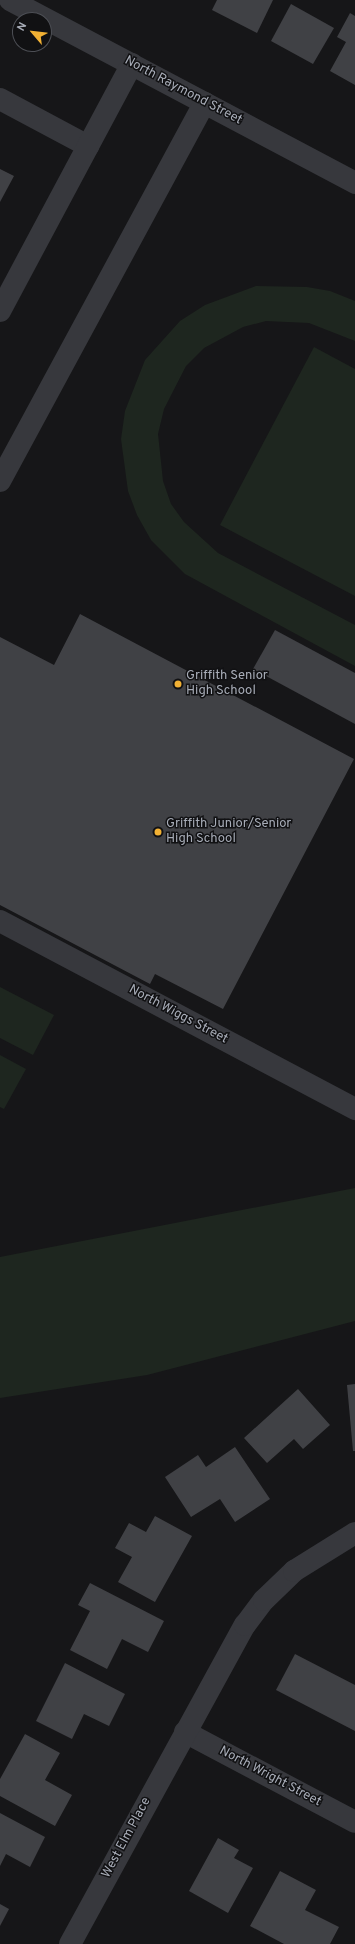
<!DOCTYPE html>
<style>
body{margin:0}
#map{position:relative;width:355px;height:1944px;overflow:hidden;background:#161618;font-family:Overpass,sans-serif}
div>[style]{position:absolute}
.green>*{inset:0;background:#1e261f}
.building>*{inset:0;background:#404145}
.minor>*{height:22px;margin:-11px;padding:0 11px;transform-origin:11px;border-radius:11px;background:#37383d}
.dots>*{width:11px;height:11px;translate:-50% -50%;box-sizing:border-box;border:2px solid #111113;border-radius:50%}
span{translate:-50% -50%;white-space:nowrap;text-align:center;line-height:1.15;-webkit-text-stroke:3px #111113;paint-order:stroke}
.street-label{font-size:13px;color:#a8adb8}
.poi-label{font-size:13px;color:#a8adb8}
.left{translate:0 -50%;text-align:left}
.north{position:absolute;left:12px;top:12px;width:40px;height:40px;box-sizing:border-box;background:#111113;border:1px solid #4d4f55;border-radius:50%;rotate:298deg;font-size:11px;font-weight:700;line-height:16px;text-align:center;color:#a8adb8}
.north::after{content:'';display:block;margin:auto;width:14px;height:18px;background:#f2b134;clip-path:polygon(50% 0,100% 100%,50% 72%,0 100%)}
</style>
<div id="map">
<div class="green">
<i style="clip-path:polygon(256px 286px,307px 287px,330px 291px,355px 301px,355px 341px,309px 323px,266px 321px,243px 327px,204px 348px,186px 366px,164px 409px,158px 434px,163px 481px,171px 504px,184px 522px,218px 553px,355px 625px,355px 666px,185px 574px,151px 540px,137px 515px,128px 491px,121px 439px,125px 411px,145px 360px,180px 321px,205px 305px)"></i>
<i style="clip-path:polygon(314px 347px,355px 369px,355px 596px,220px 525px)"></i>
<i style="clip-path:polygon(0 987px,54px 1015px,33px 1055px,0 1038px)"></i>
<i style="clip-path:polygon(0 1055px,26px 1069px,4px 1109px,0 1107px)"></i>
<i style="clip-path:polygon(355px 1188px,355px 1321px,147px 1375px,0 1398px,0 1257px)"></i>
</div>
<div class="building">
<i style="clip-path:polygon(217px 0,273px 0,257px 33px,212px 10px)"></i>
<i style="clip-path:polygon(291px 4px,334px 28px,313px 64px,271px 41px)"></i>
<i style="clip-path:polygon(350px 13px,355px 16px,355px 85px,330px 71px,346px 42px,337px 37px)"></i>
<i style="clip-path:polygon(0 169px,14px 176px,0 202px)"></i>
<i style="clip-path:polygon(80px 614px,354px 759px,223px 1009px,155px 974px,150px 984px,0 905px,0 637px,54px 665px)"></i>
<i style="clip-path:polygon(275px 630px,355px 673px,355px 724px,253px 669px)"></i>
<i style="clip-path:polygon(355px 1384px,355px 1451px,353px 1451px,347px 1385px)"></i>
<i style="clip-path:polygon(298px 1389px,330px 1425px,303px 1449px,294px 1439px,267px 1463px,244px 1438px)"></i>
<i style="clip-path:polygon(235px 1447px,270px 1499px,235px 1522px,220px 1499px,191px 1517px,165px 1477px,198px 1455px,206px 1467px)"></i>
<i style="clip-path:polygon(155px 1516px,192px 1536px,155px 1602px,118px 1582px,132px 1557px,115px 1548px,129px 1523px,146px 1532px)"></i>
<i style="clip-path:polygon(90px 1583px,164px 1621px,148px 1652px,122px 1639px,107px 1669px,70px 1650px,90px 1611px,78px 1605px)"></i>
<i style="clip-path:polygon(295px 1654px,355px 1685px,355px 1731px,276px 1690px)"></i>
<i style="clip-path:polygon(65px 1663px,125px 1694px,109px 1726px,84px 1714px,72px 1739px,36px 1721px)"></i>
<i style="clip-path:polygon(25px 1734px,60px 1753px,45px 1780px,72px 1795px,55px 1826px,0 1796px,0 1779px)"></i>
<i style="clip-path:polygon(0 1813px,45px 1837px,30px 1867px,6px 1854px,0 1866px)"></i>
<i style="clip-path:polygon(218px 1838px,239px 1850px,234px 1858px,253px 1868px,228px 1913px,189px 1891px)"></i>
<i style="clip-path:polygon(280px 1871px,316px 1890px,305px 1910px,339px 1927px,330px 1944px,284px 1944px,250px 1926px)"></i>
<i style="clip-path:polygon(0 1904px,9px 1909px,0 1926px)"></i>
</div>
<div class="minor">
<i style="left:10px;top:0;width:391px;rotate:27.9deg"></i>
<i style="left:0;top:99px;width:100px;rotate:28.1deg"></i>
<i style="left:0;top:311px;width:280px;rotate:-61.9deg"></i>
<i style="left:0;top:481px;width:430px;rotate:-61.6deg"></i>
<i style="left:0;top:921px;width:402px;rotate:27.9deg"></i>
<i style="left:185px;top:1732px;width:192px;rotate:27.9deg"></i>
<i style="left:70px;top:1944px;width:364px;rotate:-61.3deg"></i>
<i style="left:245px;top:1625px;width:31px;rotate:-53deg"></i>
<i style="left:264px;top:1600px;width:42px;rotate:-44deg"></i>
<i style="left:294px;top:1571px;width:72px;rotate:-31.9deg"></i>
</div>
<div class="dots">
<i style="left:178px;top:684px;background:#f2b134"></i>
<i style="left:158px;top:832px;background:#f2b134"></i>
</div>
<div class="street-label">
<span style="left:183px;top:91px;rotate:28deg">North Raymond Street</span>
<span style="left:178px;top:1015px;rotate:28deg">North Wiggs Street</span>
<span style="left:270px;top:1777px;rotate:28deg">North Wright Street</span>
<span style="left:127px;top:1838px;rotate:-62deg">West Elm Place</span>
</div>
<div class="poi-label">
<span class="left" style="left:186px;top:684px">Griffith Senior<br>High School</span>
<span class="left" style="left:166px;top:832px">Griffith Junior/Senior<br>High School</span>
</div>
<div class="north">N</div>
</div>
